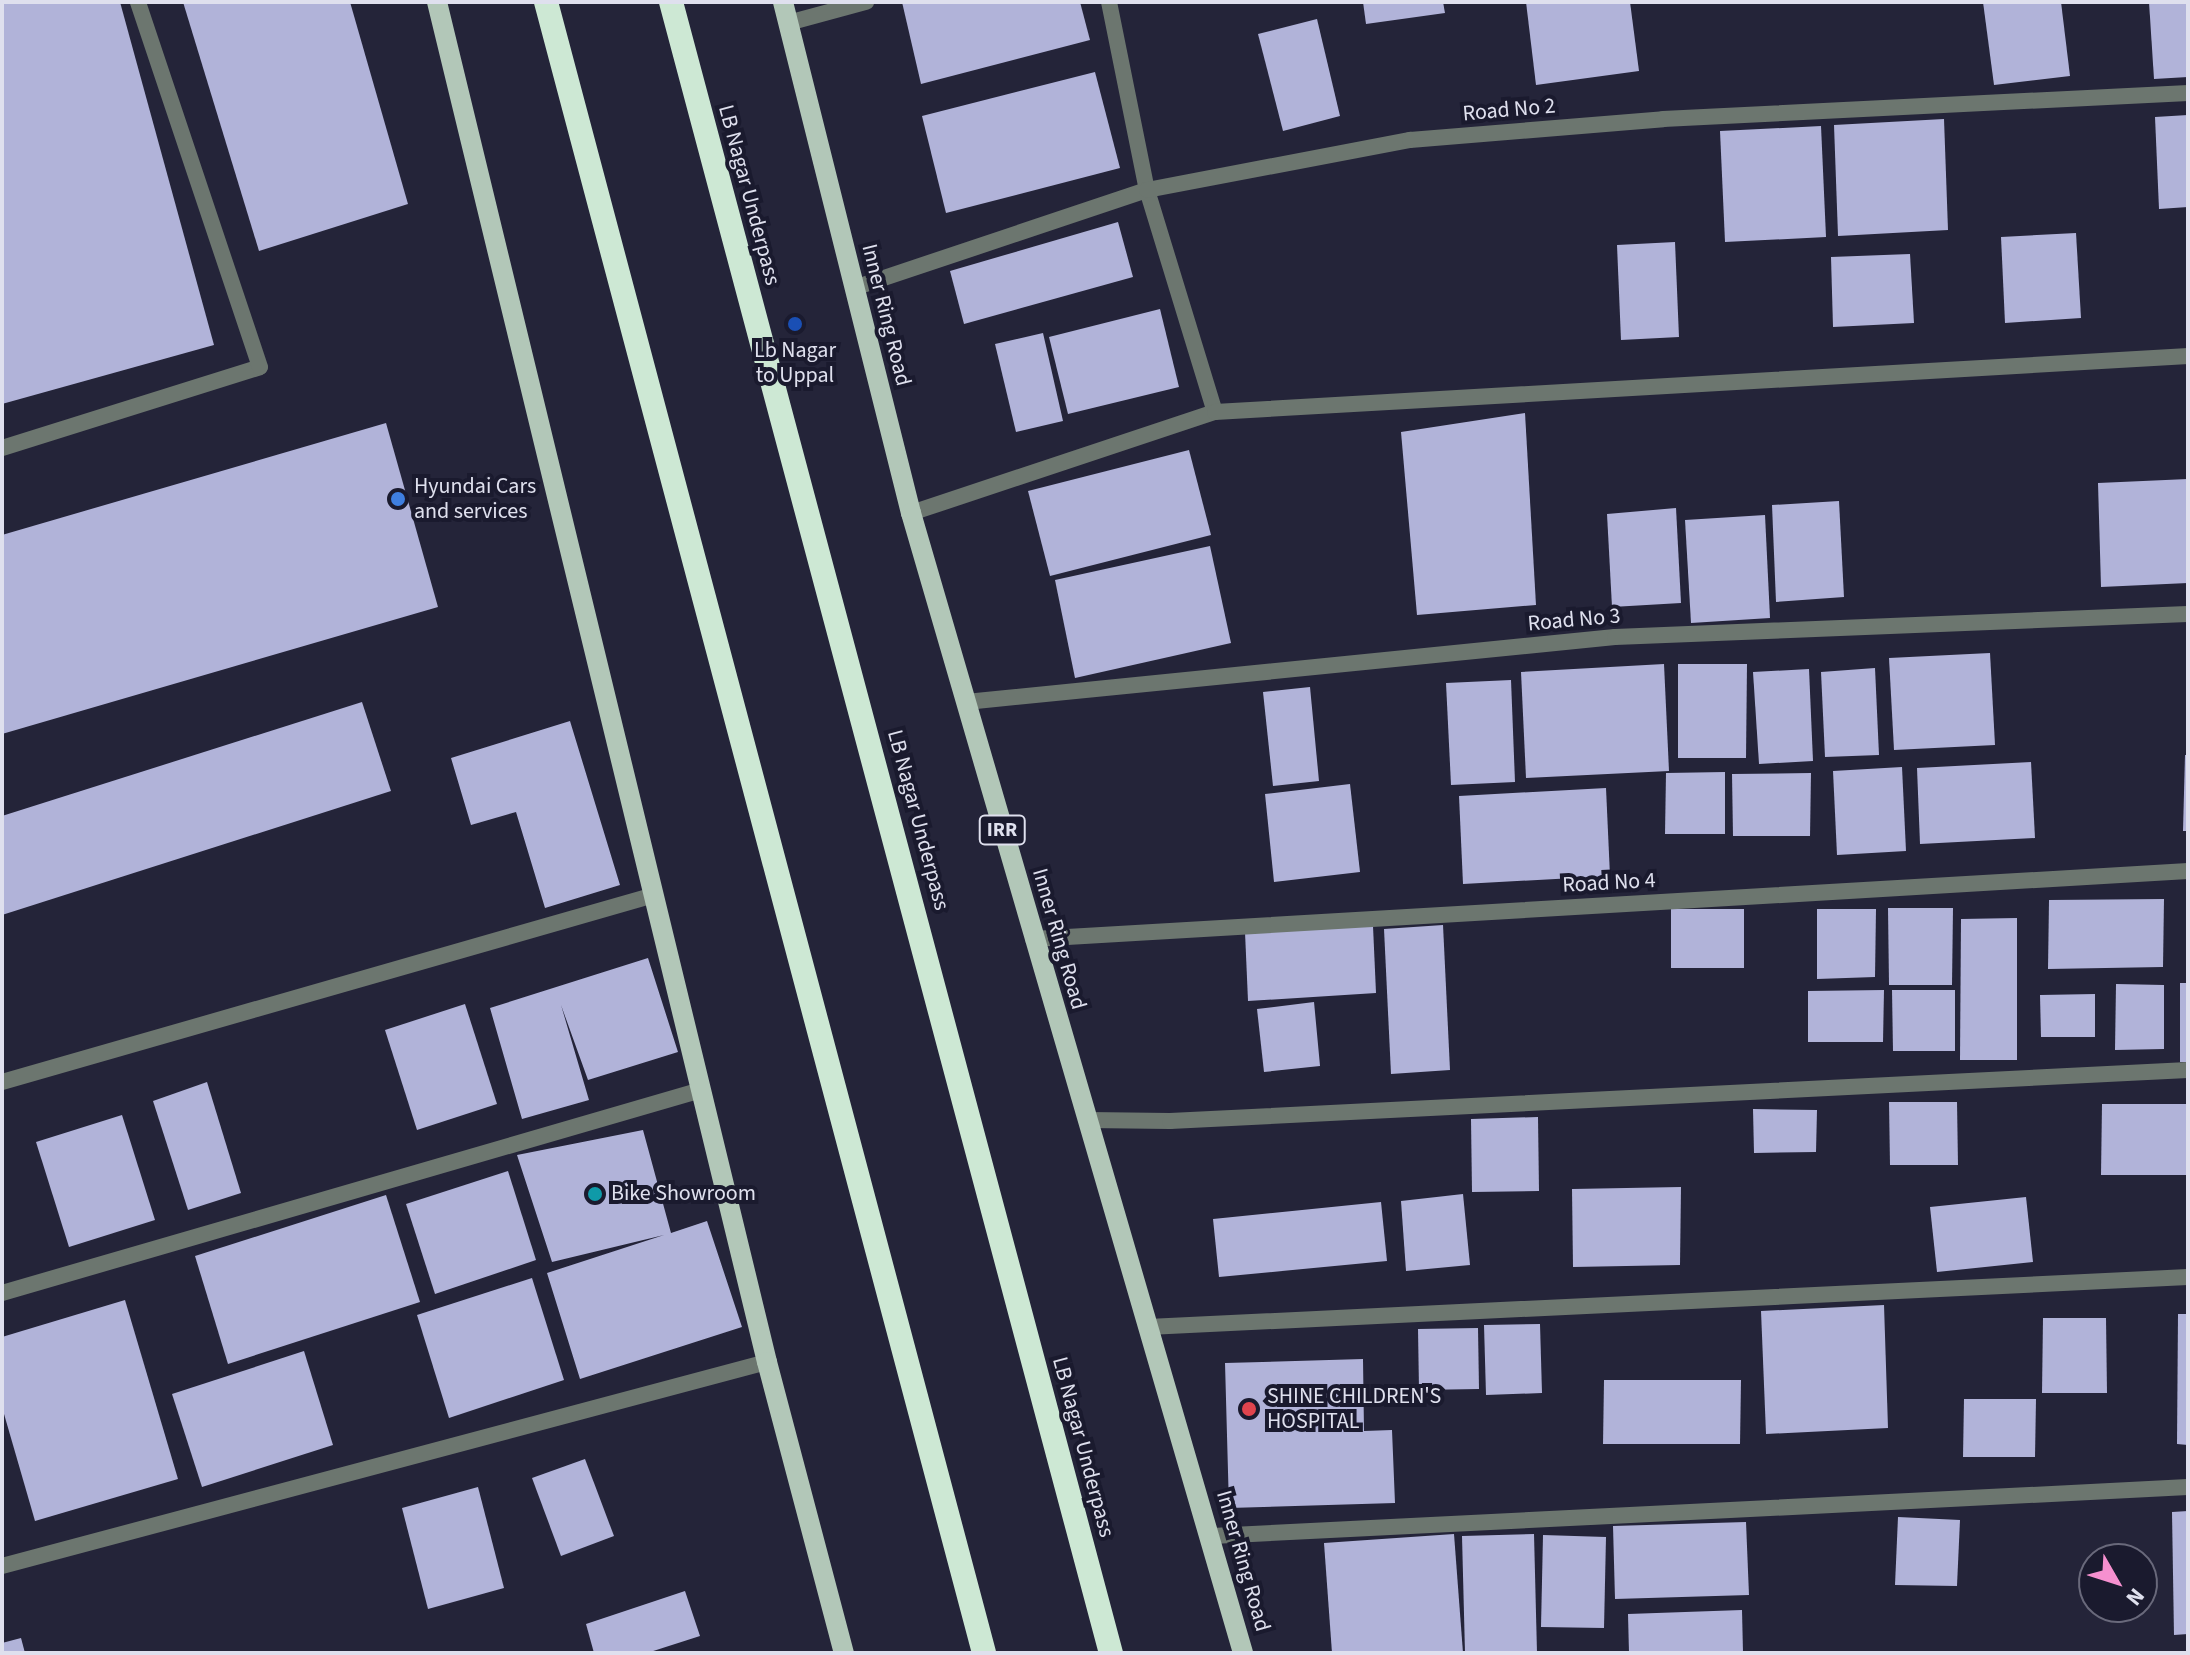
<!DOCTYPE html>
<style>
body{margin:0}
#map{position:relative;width:2190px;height:1655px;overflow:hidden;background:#242439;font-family:"Source Sans 3",sans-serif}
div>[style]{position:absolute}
.building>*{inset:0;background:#b1b3d9}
.lane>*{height:16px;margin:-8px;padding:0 8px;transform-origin:8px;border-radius:8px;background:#6c766f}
.street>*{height:16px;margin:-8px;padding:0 8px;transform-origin:8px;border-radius:8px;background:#6c766f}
.primary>*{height:20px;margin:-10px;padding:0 10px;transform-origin:10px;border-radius:10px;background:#b2c7b8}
.highway>*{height:24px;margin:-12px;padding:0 12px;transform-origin:12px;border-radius:12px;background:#cde8d4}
.dots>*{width:22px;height:22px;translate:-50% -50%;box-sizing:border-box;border:4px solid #1a1a2e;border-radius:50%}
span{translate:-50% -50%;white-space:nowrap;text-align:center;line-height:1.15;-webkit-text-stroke:8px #1a1a2e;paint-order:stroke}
.shield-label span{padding:2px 6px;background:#1a1a2e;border:2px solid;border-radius:6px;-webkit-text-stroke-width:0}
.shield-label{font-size:20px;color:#dfe0ee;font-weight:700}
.street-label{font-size:22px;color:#dfe0ee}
.poi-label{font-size:22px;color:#dfe0ee}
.left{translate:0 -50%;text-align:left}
.frame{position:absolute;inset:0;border:4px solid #dfe0ee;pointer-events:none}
.north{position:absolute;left:2078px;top:1543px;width:80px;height:80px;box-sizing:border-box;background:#1a1a2e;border:2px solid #69697b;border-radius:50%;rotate:129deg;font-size:22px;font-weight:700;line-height:32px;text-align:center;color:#dfe0ee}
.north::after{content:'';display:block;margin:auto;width:28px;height:36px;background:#f690cf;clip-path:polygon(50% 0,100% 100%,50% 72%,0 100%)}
</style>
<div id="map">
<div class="building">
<i style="clip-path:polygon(2px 2px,120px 2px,214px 345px,2px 404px)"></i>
<i style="clip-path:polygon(183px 2px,350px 2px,408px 204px,259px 251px)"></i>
<i style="clip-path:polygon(902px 2px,1080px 2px,1090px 40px,921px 84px)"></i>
<i style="clip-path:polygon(1363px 2px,1443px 2px,1445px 13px,1366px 24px)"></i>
<i style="clip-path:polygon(1526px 2px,1630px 2px,1639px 71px,1536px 85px)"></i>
<i style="clip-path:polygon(1983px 2px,2061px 2px,2070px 76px,1994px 85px)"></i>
<i style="clip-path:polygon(2149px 2px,2188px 2px,2188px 77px,2154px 79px)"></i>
<i style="clip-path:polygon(1317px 19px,1340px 116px,1283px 131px,1258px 34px)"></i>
<i style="clip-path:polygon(1095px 72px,1120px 168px,946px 213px,922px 116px)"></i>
<i style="clip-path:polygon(2188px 115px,2188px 207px,2159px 209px,2155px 117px)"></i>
<i style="clip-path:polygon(1944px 119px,1948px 230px,1838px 236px,1834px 125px)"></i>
<i style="clip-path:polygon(1821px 126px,1826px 237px,1725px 242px,1720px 131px)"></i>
<i style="clip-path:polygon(1118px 222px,1133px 277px,964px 324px,950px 271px)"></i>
<i style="clip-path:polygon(2076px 233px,2081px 318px,2005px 323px,2001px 237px)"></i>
<i style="clip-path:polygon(1675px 242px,1679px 337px,1621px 340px,1617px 245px)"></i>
<i style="clip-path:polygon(1910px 254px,1914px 323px,1833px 327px,1831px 257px)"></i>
<i style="clip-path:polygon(1160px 309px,1179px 387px,1068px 414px,1049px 337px)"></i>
<i style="clip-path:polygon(1043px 333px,1063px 421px,1016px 432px,995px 344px)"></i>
<i style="clip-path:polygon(1525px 413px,1536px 605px,1417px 615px,1401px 432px)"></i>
<i style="clip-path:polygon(386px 423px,438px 607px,2px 734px,2px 535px)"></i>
<i style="clip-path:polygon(1189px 450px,1211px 535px,1050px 576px,1028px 491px)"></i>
<i style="clip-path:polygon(2188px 479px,2188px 583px,2101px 587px,2098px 483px)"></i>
<i style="clip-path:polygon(1839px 501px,1844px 597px,1776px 602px,1772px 505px)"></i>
<i style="clip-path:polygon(1676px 508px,1681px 603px,1612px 607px,1607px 514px)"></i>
<i style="clip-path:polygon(1765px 515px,1770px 618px,1691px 623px,1685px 520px)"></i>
<i style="clip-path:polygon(1210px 546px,1231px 643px,1075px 678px,1055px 580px)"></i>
<i style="clip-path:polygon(1990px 653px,1995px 745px,1894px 750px,1889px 658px)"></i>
<i style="clip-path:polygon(1664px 664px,1669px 771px,1526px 778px,1521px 672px)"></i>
<i style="clip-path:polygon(1678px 664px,1747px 664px,1746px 758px,1678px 758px)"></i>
<i style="clip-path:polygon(1875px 668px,1879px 755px,1825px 757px,1821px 672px)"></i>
<i style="clip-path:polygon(1809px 669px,1813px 761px,1759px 764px,1753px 672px)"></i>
<i style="clip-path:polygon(1511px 680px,1515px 782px,1451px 785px,1446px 683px)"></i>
<i style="clip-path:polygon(1310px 687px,1319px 781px,1273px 786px,1263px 692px)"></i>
<i style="clip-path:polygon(362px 702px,391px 791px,2px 915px,2px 816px)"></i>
<i style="clip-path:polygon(570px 721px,620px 885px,545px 908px,516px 812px,471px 825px,451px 758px)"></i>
<i style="clip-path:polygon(2185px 755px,2188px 755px,2188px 831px,2183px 831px)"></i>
<i style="clip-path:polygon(2031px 762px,2035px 838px,1920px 844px,1917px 768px)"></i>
<i style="clip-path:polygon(1902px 767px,1906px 851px,1837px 855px,1833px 771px)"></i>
<i style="clip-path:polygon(1725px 772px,1725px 834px,1665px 834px,1666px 773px)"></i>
<i style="clip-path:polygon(1811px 773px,1810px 836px,1733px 836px,1732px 774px)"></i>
<i style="clip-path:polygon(1350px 784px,1360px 872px,1274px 882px,1265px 794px)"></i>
<i style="clip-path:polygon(1606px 788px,1610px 876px,1463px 884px,1459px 796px)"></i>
<i style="clip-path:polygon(2164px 899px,2163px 967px,2048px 969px,2049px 900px)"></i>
<i style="clip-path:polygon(1888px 908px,1953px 908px,1952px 985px,1889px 985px)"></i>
<i style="clip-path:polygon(1671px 909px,1744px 909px,1744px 968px,1671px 968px)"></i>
<i style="clip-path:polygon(1817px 909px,1876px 909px,1875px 977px,1817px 979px)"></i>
<i style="clip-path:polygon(2017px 918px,2017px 1060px,1960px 1060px,1961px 919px)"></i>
<i style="clip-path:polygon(1443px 925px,1450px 1070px,1391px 1074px,1384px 929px)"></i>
<i style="clip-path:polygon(1373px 926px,1376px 993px,1248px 1001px,1245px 932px)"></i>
<i style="clip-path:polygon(648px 958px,678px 1052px,588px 1080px,561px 1005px,589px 1100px,522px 1119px,490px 1008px)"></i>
<i style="clip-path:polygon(2180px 983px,2188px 983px,2188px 1062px,2180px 1062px)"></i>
<i style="clip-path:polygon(2116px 984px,2164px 985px,2164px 1049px,2115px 1050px)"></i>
<i style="clip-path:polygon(1884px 990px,1883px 1042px,1808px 1042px,1808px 991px)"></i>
<i style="clip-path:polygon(1892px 990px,1955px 990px,1955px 1051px,1893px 1051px)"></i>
<i style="clip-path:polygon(2095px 994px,2095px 1037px,2041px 1037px,2040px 995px)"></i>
<i style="clip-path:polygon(1314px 1002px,1320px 1066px,1264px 1072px,1257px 1009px)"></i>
<i style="clip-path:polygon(465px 1004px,497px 1104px,417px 1130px,385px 1030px)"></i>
<i style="clip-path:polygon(207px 1082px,241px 1193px,188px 1210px,153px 1101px)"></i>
<i style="clip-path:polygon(1889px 1102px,1957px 1102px,1958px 1165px,1890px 1165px)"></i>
<i style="clip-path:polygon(2102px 1104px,2188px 1104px,2188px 1175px,2101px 1175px)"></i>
<i style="clip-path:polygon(1753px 1109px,1817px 1110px,1816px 1152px,1754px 1153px)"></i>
<i style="clip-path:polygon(122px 1115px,155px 1220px,69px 1247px,36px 1142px)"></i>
<i style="clip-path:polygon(1538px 1117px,1539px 1191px,1472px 1192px,1471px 1119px)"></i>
<i style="clip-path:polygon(643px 1130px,671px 1233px,707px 1221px,742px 1327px,580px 1379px,547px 1273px,664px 1235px,552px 1262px,517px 1155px)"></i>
<i style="clip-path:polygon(508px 1171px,536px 1260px,435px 1294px,406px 1204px)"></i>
<i style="clip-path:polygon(1681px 1187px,1680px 1265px,1573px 1267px,1572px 1189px)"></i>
<i style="clip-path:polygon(1463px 1194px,1470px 1265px,1406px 1271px,1401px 1201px)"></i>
<i style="clip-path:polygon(386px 1195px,420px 1302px,228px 1364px,195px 1256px)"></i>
<i style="clip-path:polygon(2026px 1197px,2033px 1262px,1937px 1272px,1930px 1207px)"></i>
<i style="clip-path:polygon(1381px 1202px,1387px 1261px,1219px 1277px,1213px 1219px)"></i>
<i style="clip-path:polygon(532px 1278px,564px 1380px,449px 1418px,417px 1315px)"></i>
<i style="clip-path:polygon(125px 1300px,178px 1479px,35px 1521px,2px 1407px,2px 1337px)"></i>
<i style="clip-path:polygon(1884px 1305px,1888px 1428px,1766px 1434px,1761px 1311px)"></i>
<i style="clip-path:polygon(2178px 1314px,2188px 1314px,2188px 1445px,2177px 1444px)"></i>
<i style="clip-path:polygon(2043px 1318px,2106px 1318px,2107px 1393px,2042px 1393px)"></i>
<i style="clip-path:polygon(1540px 1324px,1542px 1393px,1486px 1395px,1484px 1325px)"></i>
<i style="clip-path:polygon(1478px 1328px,1479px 1389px,1419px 1390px,1418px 1329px)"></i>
<i style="clip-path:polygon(304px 1351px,333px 1445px,202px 1487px,172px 1394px)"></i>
<i style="clip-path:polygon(1363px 1359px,1364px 1431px,1392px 1430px,1395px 1503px,1229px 1508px,1225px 1363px)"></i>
<i style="clip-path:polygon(1604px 1380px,1741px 1380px,1740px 1444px,1603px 1444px)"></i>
<i style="clip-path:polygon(1964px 1399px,2036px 1399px,2035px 1457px,1963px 1457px)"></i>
<i style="clip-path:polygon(585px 1459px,614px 1536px,561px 1556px,532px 1478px)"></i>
<i style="clip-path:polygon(478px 1487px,504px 1588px,428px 1609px,402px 1508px)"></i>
<i style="clip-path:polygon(2188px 1511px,2188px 1634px,2174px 1635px,2172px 1512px)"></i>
<i style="clip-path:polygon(1898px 1517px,1960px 1520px,1957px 1586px,1895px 1585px)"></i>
<i style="clip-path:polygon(1746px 1522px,1749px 1595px,1615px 1599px,1613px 1526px)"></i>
<i style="clip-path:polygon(1454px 1534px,1463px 1653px,1332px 1653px,1324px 1543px)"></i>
<i style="clip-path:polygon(1534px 1534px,1537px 1653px,1465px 1653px,1462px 1536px)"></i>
<i style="clip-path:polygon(1543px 1535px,1606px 1537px,1604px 1628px,1541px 1627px)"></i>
<i style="clip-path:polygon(685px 1591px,700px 1636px,647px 1653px,594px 1653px,586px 1624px)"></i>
<i style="clip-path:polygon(1742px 1610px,1743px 1653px,1629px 1653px,1628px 1614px)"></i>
<i style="clip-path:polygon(21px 1638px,25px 1653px,2px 1653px,2px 1643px)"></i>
</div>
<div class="lane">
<i style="left:2px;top:448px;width:270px;rotate:-17.4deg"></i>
<i style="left:260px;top:367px;width:385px;rotate:-108.5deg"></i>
<i style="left:2px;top:1082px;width:678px;rotate:-16deg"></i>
</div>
<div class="street">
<i style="left:1109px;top:2px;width:192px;rotate:78.6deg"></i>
<i style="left:1147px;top:190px;width:232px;rotate:73deg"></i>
<i style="left:788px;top:23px;width:81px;rotate:-15.1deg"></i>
<i style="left:854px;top:288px;width:309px;rotate:-18.5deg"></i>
<i style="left:1147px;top:190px;width:268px;rotate:-10.8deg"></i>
<i style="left:1410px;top:140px;width:254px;rotate:-4.7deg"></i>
<i style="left:1663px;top:119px;width:526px;rotate:-2.84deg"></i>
<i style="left:911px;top:513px;width:320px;rotate:-18.4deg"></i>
<i style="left:1215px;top:412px;width:975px;rotate:-3.29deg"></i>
<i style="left:966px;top:702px;width:652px;rotate:-5.72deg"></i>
<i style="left:1615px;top:637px;width:573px;rotate:-2.3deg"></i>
<i style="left:1033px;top:939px;width:1157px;rotate:-3.37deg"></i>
<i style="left:1088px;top:1120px;width:82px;rotate:0.7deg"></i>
<i style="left:1170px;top:1121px;width:1019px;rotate:-2.87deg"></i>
<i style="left:2px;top:1293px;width:728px;rotate:-16.19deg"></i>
<i style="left:1148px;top:1327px;width:1041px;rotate:-2.75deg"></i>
<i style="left:1212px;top:1536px;width:977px;rotate:-2.87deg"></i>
<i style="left:2px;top:1566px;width:792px;rotate:-14.93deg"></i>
</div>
<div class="primary">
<i style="left:437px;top:2px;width:1399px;rotate:76.36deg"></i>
<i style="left:767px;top:1362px;width:301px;rotate:75.2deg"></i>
<i style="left:783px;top:2px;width:527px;rotate:75.94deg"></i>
<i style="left:911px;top:513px;width:1187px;rotate:73.76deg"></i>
</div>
<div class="highway">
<i style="left:546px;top:2px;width:1708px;rotate:75.14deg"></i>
<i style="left:671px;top:2px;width:1709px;rotate:75.08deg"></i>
</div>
<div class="dots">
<i style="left:795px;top:324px;background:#1a4fb4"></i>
<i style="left:398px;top:499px;background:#3f7fe0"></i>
<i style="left:595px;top:1194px;background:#0f9aa8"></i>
<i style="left:1249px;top:1409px;background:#e0444e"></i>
</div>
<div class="shield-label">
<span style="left:1002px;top:830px">IRR</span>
</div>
<div class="street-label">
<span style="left:1509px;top:110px;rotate:-5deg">Road No 2</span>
<span style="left:749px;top:195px;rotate:75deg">LB Nagar Underpass</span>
<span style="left:886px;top:315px;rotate:76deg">Inner Ring Road</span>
<span style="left:1574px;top:620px;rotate:-5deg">Road No 3</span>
<span style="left:918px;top:820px;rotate:75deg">LB Nagar Underpass</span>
<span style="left:1609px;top:883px;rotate:-3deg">Road No 4</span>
<span style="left:1059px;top:939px;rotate:74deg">Inner Ring Road</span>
<span style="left:1083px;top:1447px;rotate:75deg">LB Nagar Underpass</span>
<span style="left:1243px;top:1561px;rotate:74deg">Inner Ring Road</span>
</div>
<div class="poi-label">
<span style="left:795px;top:363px">Lb Nagar<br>to Uppal</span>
<span class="left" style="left:414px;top:499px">Hyundai Cars<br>and services</span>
<span class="left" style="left:611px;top:1194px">Bike Showroom</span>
<span class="left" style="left:1267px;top:1409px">SHINE CHILDREN'S<br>HOSPITAL</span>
</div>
<div class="frame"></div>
<div class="north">N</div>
</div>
